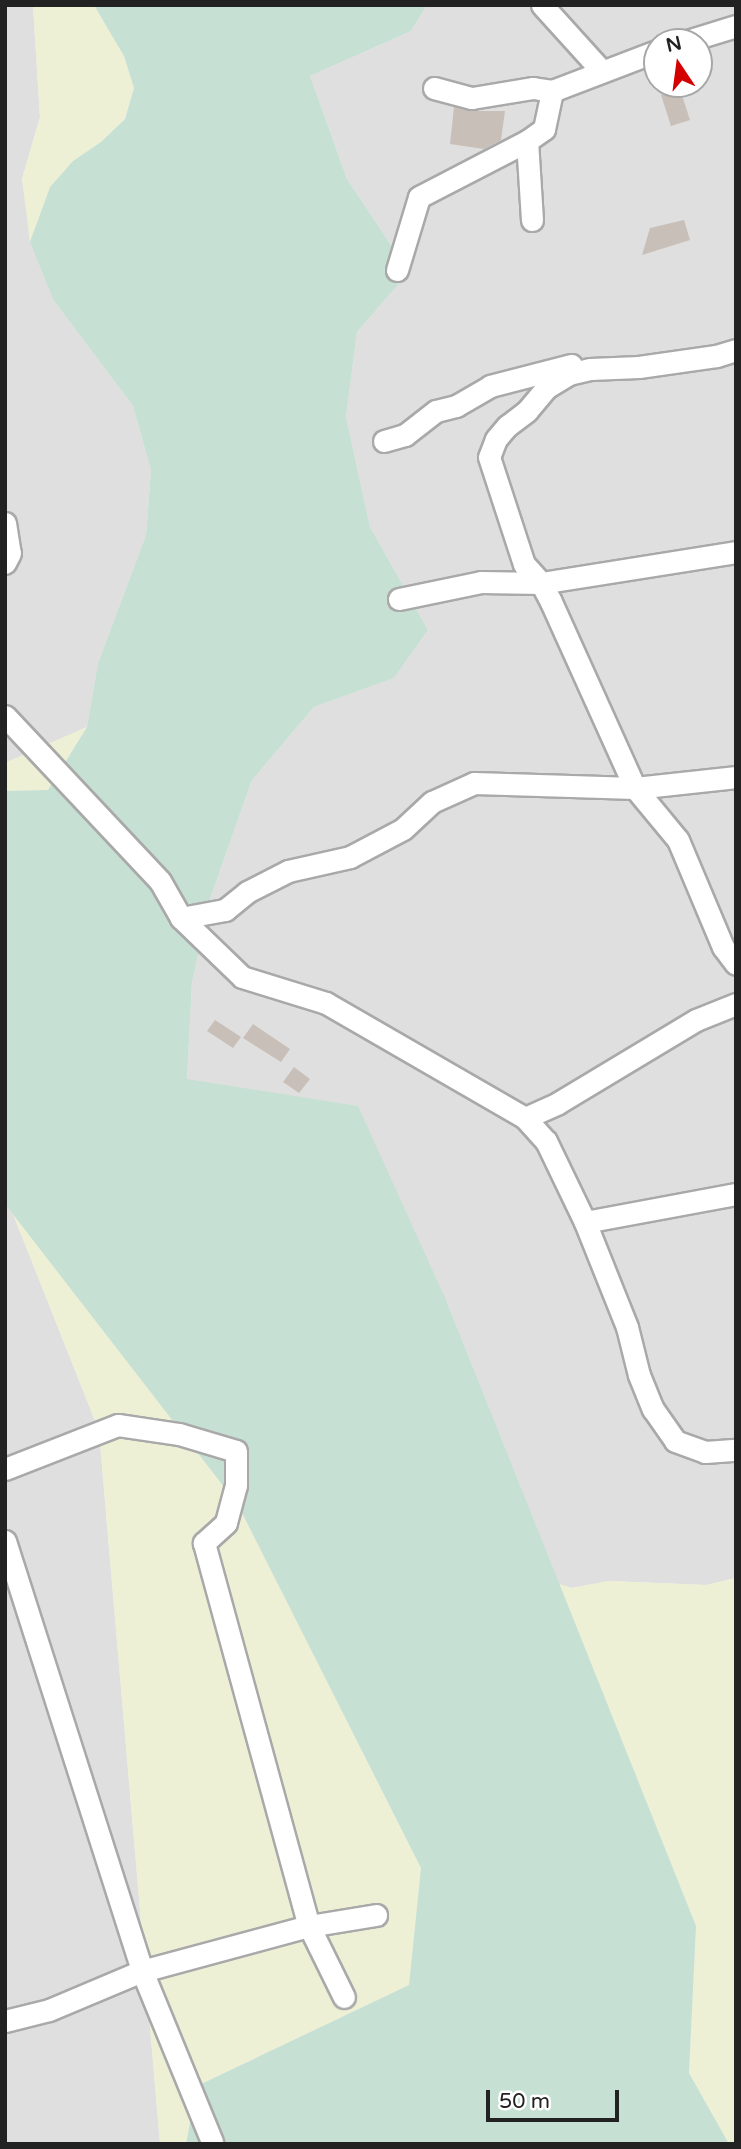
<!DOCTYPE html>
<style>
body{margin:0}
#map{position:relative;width:741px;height:2149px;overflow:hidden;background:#f2efe9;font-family:"Varela Round",sans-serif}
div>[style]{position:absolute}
.residential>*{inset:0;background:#e0dfdf}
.farmland>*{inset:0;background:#eef0d5}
.wetland>*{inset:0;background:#c6e0d4}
.building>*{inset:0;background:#c7bfb8}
.roads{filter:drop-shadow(2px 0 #a9a9a9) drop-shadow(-2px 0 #a9a9a9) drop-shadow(0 2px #a9a9a9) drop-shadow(0 -2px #a9a9a9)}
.street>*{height:21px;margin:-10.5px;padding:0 10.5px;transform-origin:10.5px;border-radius:10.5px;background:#fff}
span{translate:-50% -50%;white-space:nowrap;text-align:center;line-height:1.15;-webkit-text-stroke:7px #fff;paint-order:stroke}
.frame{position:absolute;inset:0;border:7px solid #222;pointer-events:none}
.north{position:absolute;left:643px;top:28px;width:70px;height:70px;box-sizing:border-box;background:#fff;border:2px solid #a7a7a7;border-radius:50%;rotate:347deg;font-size:19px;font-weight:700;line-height:28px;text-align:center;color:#222}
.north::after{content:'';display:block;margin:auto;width:24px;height:32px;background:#d40000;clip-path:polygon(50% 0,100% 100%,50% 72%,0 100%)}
.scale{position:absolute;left:486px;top:2090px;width:133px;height:32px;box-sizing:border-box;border:4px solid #222;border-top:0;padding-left:9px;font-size:21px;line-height:24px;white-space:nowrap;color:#222;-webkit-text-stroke:5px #fff;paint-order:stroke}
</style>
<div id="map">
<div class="residential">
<i style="clip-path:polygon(5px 5px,33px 5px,40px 117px,22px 179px,54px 301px,133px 406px,151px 470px,146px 535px,98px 663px,87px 727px,5px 763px)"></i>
<i style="clip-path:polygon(evenodd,427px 5px,736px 5px,736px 1578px,706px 1585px,609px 1581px,571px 1588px,559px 1584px,446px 1300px,187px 1080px,192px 982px,211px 896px,252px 780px,314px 707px,394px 678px,428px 630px,370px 527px,346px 417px,357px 332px,409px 272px,347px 179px,310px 76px,411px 31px,427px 5px,657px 42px,699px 42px,699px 84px,657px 84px,657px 42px)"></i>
<i style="clip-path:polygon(5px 1204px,13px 1214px,99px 1431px,160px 2144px,5px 2144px)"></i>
</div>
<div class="farmland">
<i style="clip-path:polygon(33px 5px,94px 5px,124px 56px,134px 87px,125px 118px,101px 142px,73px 161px,50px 187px,30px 242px,22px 179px,40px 117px)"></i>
<i style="clip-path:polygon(87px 727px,48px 790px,5px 791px,5px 763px)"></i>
<i style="clip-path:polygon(13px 1214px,238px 1505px,421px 1868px,409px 1985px,197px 2086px,186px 2144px,160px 2144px,99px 1431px)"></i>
<i style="clip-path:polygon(736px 1578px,736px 2144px,729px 2144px,689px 2073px,696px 1926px,559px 1584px,572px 1588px,609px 1581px,706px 1585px)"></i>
</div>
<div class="wetland">
<i style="clip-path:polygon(94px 5px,427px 5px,411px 31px,310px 76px,347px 179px,409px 272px,357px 332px,346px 417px,370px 527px,428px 630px,394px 678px,314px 707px,252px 780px,211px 896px,192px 982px,187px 1079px,358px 1106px,446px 1300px,696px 1926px,689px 2073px,729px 2144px,186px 2144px,197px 2086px,409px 1985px,421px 1868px,238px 1505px,5px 1204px,5px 791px,48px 790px,87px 727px,98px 663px,146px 535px,151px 470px,133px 406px,54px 301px,30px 242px,50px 187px,73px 161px,101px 142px,125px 119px,134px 88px,124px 56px)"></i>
</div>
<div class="building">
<i style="clip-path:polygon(680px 89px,690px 120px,671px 126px,661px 95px)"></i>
<i style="clip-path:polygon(454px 107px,469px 111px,505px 111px,501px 140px,484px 149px,450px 144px)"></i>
<i style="clip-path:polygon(684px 220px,690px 240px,642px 255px,650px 228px)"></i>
<i style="clip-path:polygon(215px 1020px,241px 1037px,233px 1048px,207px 1031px)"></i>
<i style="clip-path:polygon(253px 1024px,290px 1049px,281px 1062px,243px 1038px)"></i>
<i style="clip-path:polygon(294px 1067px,310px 1079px,299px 1093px,283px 1082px)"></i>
</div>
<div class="roads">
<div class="street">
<i style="left:542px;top:5px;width:88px;rotate:47.8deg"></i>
<i style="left:684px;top:42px;width:54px;rotate:-17.1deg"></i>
<i style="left:434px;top:88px;width:39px;rotate:15deg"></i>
<i style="left:472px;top:98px;width:62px;rotate:-9.3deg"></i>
<i style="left:533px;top:88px;width:19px;rotate:9deg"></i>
<i style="left:532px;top:220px;width:79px;rotate:-93.6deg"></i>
<i style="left:527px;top:141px;width:21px;rotate:-35deg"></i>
<i style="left:544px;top:129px;width:39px;rotate:-78deg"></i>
<i style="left:552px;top:91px;width:112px;rotate:-20.9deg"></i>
<i style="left:397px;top:270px;width:76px;rotate:-73.2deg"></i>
<i style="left:419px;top:197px;width:122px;rotate:-27.4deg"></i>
<i style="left:736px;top:350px;width:21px;rotate:163deg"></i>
<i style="left:716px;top:356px;width:78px;rotate:171.9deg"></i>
<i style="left:639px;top:367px;width:49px;rotate:177.7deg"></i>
<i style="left:590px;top:369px;width:22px;rotate:167deg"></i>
<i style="left:569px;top:374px;width:26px;rotate:149deg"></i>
<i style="left:547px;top:387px;width:31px;rotate:130deg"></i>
<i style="left:527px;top:411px;width:25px;rotate:143deg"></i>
<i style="left:507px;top:426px;width:17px;rotate:130deg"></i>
<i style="left:496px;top:439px;width:19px;rotate:111deg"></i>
<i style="left:489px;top:457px;width:113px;rotate:71.9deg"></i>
<i style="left:524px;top:564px;width:25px;rotate:48deg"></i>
<i style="left:541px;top:583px;width:21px;rotate:62deg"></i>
<i style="left:551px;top:602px;width:204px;rotate:65.7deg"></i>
<i style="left:635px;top:788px;width:67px;rotate:50.4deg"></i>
<i style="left:678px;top:840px;width:116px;rotate:67.2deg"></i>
<i style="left:723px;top:947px;width:21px;rotate:53deg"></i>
<i style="left:384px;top:441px;width:22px;rotate:-16deg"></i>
<i style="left:405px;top:435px;width:39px;rotate:-38deg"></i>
<i style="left:436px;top:411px;width:21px;rotate:-14deg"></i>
<i style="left:456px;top:406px;width:39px;rotate:-30deg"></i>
<i style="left:490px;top:386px;width:84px;rotate:-14.5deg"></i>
<i style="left:5px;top:523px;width:30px;rotate:81deg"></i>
<i style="left:10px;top:553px;width:11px;rotate:117deg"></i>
<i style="left:399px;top:599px;width:84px;rotate:-11.7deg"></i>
<i style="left:481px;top:582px;width:60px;rotate:1deg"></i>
<i style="left:541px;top:583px;width:197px;rotate:-9deg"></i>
<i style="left:5px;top:716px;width:226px;rotate:46.8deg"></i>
<i style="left:160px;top:881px;width:43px;rotate:60.4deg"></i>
<i style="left:181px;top:918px;width:85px;rotate:44deg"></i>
<i style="left:242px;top:977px;width:88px;rotate:17.2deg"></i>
<i style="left:326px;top:1003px;width:230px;rotate:30deg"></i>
<i style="left:525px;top:1118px;width:31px;rotate:48deg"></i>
<i style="left:546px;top:1141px;width:90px;rotate:64.3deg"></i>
<i style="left:585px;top:1222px;width:113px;rotate:68.2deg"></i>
<i style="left:627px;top:1327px;width:49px;rotate:76deg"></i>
<i style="left:639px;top:1375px;width:37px;rotate:68deg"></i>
<i style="left:653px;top:1409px;width:39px;rotate:55deg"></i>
<i style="left:675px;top:1441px;width:32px;rotate:20deg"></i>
<i style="left:705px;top:1452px;width:31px;rotate:-4deg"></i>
<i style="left:181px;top:918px;width:45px;rotate:-10.3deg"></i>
<i style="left:225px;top:910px;width:28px;rotate:-39deg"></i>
<i style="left:247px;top:892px;width:46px;rotate:-27.1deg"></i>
<i style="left:288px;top:871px;width:64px;rotate:-12.7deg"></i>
<i style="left:350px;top:857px;width:60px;rotate:-27.8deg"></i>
<i style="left:403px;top:829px;width:40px;rotate:-43deg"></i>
<i style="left:432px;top:802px;width:46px;rotate:-24.3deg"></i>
<i style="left:474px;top:783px;width:161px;rotate:1.8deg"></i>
<i style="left:635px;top:788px;width:102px;rotate:-6.2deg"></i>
<i style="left:525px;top:1118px;width:36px;rotate:-24deg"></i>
<i style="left:558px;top:1103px;width:161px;rotate:-31deg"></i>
<i style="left:696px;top:1020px;width:43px;rotate:-21.8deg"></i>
<i style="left:585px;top:1222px;width:154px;rotate:-10.5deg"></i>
<i style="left:5px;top:1469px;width:121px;rotate:-21.3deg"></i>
<i style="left:118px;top:1425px;width:62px;rotate:8.4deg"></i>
<i style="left:179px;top:1434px;width:59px;rotate:16.6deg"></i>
<i style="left:236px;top:1451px;width:34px;rotate:90deg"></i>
<i style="left:236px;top:1485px;width:39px;rotate:105deg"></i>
<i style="left:226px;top:1523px;width:30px;rotate:138deg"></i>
<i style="left:204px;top:1543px;width:397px;rotate:74.7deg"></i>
<i style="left:309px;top:1926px;width:79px;rotate:63.8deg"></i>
<i style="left:5px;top:1541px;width:451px;rotate:72.3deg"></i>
<i style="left:142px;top:1971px;width:185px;rotate:67.7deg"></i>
<i style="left:5px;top:2021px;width:45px;rotate:-14deg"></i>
<i style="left:49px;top:2010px;width:101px;rotate:-22.8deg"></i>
<i style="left:142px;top:1971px;width:173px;rotate:-15.1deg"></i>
<i style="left:309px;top:1926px;width:68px;rotate:-9.3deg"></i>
</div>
</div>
<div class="frame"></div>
<div class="north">N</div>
<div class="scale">50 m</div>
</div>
